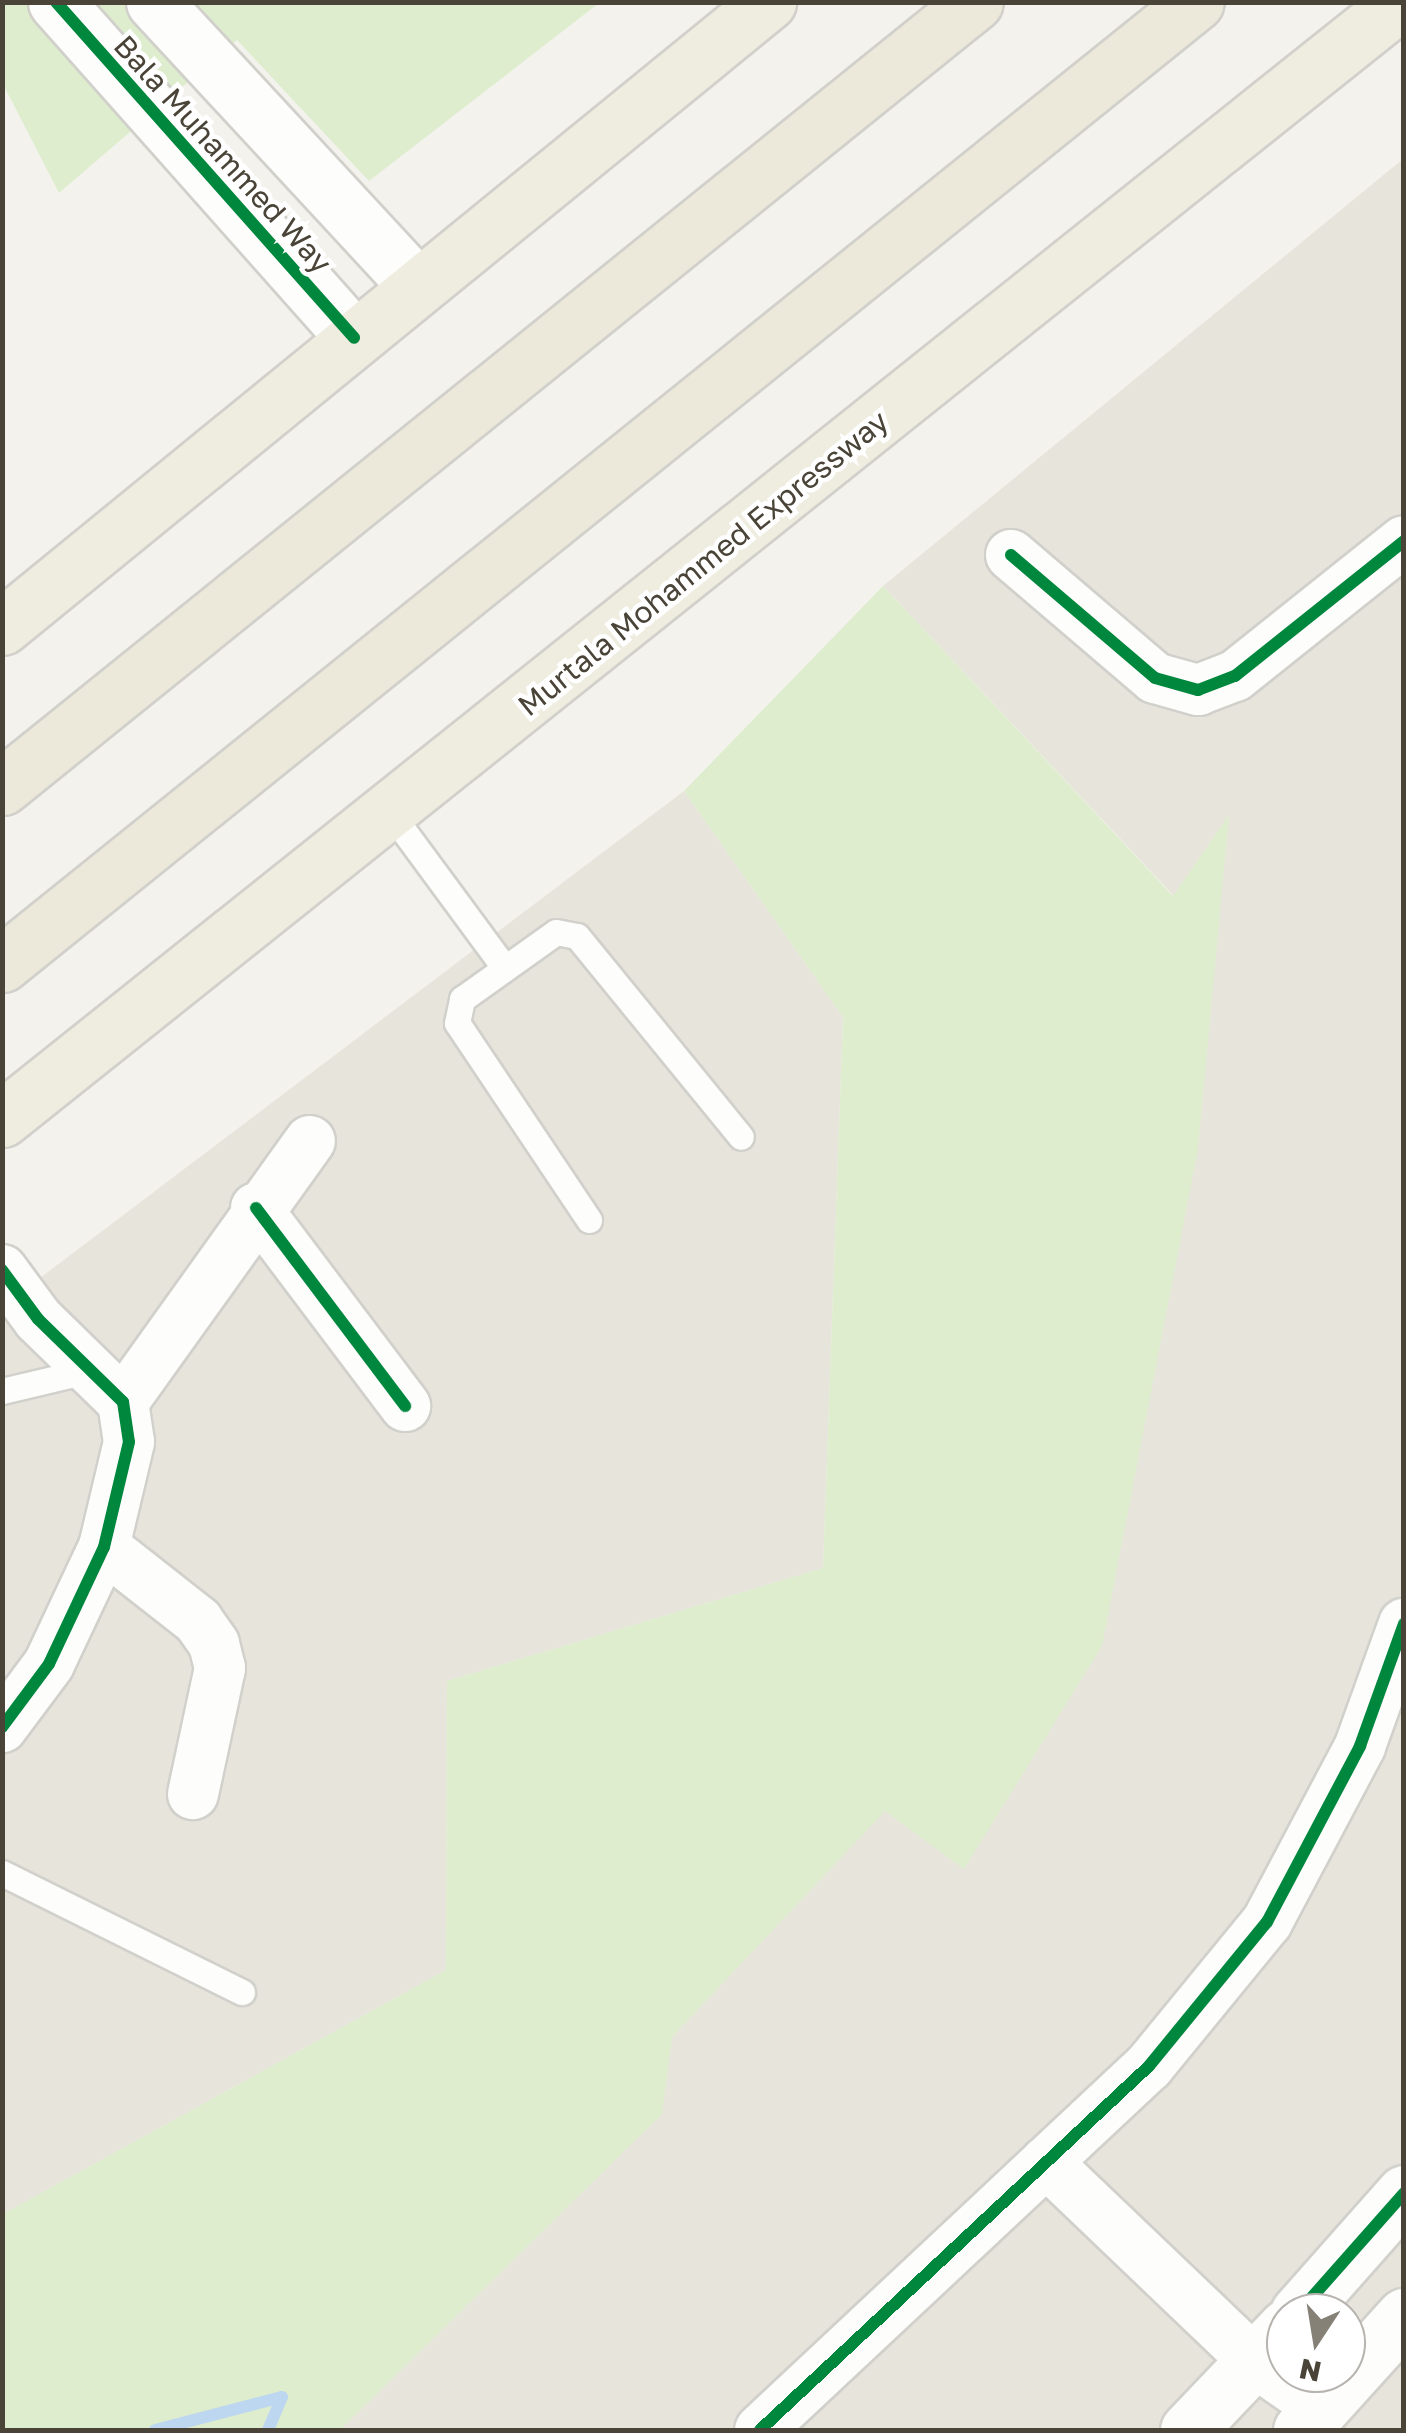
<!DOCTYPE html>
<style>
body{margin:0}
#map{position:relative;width:1406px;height:2433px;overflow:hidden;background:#f3f2ed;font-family:"Golos Text",sans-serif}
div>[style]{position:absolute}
.residential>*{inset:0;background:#e7e4db}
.green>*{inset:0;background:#deedce}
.stream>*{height:12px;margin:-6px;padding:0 6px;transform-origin:6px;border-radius:6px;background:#bed7f0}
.roads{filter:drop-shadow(2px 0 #d1d0cb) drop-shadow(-2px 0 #d1d0cb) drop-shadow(0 2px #d1d0cb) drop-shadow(0 -2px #d1d0cb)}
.service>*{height:25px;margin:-12.5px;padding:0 12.5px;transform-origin:12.5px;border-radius:12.5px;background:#fdfdfc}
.minor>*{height:50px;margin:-25px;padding:0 25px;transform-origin:25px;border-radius:25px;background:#fdfdfc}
.tertiary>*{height:55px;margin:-27.5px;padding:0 27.5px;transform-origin:27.5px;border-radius:27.5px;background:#fdfdfc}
.trunk>*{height:55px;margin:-27.5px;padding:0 27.5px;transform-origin:27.5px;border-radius:27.5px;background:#efece0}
.motorway>*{height:55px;margin:-27.5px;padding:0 27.5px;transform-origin:27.5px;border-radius:27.5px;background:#ece9db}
.cycleway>*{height:12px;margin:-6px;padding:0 6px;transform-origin:6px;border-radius:6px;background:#00873e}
span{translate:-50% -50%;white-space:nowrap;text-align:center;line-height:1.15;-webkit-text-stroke:9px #fff;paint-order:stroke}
.street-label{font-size:30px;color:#4a4438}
.frame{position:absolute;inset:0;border:5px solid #4a4438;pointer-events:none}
.north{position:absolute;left:1266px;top:2293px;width:100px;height:100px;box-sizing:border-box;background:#fff;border:2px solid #b7b4af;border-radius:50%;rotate:192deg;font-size:28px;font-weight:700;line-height:40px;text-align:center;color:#4a4438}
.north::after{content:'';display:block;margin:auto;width:35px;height:45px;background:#858177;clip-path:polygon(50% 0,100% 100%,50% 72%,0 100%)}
</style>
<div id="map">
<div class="residential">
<i style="clip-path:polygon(evenodd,1403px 159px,1403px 2430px,340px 2430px,661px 2114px,672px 2037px,885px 1810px,964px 1868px,1229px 817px,1174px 896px,883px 586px,1403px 159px,1286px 2313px,1346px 2313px,1346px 2373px,1286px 2373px,1286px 2313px)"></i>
<i style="clip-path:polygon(684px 791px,843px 1017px,823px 1568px,447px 1681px,446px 1970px,3px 2214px,3px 1306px)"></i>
</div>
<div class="green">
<i style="clip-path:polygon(3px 3px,599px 3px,369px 181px,237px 40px,59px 193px,3px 84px)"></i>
<i style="clip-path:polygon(883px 586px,1173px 896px,1229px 815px,1198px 1149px,1102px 1646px,964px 1869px,885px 1811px,672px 2037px,662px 2114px,340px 2430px,3px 2430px,3px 2214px,446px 1970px,447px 1681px,823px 1568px,843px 1017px,684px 791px)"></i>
</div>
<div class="stream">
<i style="left:155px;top:2430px;width:131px;rotate:-14.6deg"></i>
<i style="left:282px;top:2397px;width:36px;rotate:113deg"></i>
</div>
<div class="roads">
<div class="service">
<i style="left:392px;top:815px;width:190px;rotate:53.6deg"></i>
<i style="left:589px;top:1220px;width:237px;rotate:-123.8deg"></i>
<i style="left:457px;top:1023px;width:25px;rotate:-78deg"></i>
<i style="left:462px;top:999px;width:115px;rotate:-35.5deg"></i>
<i style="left:556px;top:932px;width:21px;rotate:11deg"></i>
<i style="left:577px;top:936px;width:259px;rotate:50.8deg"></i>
<i style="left:2px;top:1391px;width:96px;rotate:-13.3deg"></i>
<i style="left:2px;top:1873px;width:268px;rotate:26.4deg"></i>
</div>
<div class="minor">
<i style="left:1011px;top:555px;width:189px;rotate:40.5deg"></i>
<i style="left:1155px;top:678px;width:45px;rotate:15.6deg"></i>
<i style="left:1198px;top:690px;width:40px;rotate:-21deg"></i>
<i style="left:1235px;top:676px;width:216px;rotate:-38.6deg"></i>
<i style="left:256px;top:1208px;width:248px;rotate:53deg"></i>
<i style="left:2px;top:1270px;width:61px;rotate:53.7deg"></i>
<i style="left:38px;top:1319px;width:119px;rotate:44.3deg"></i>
<i style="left:123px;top:1402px;width:40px;rotate:81.5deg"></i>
<i style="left:129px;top:1442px;width:108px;rotate:103.4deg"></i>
<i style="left:104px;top:1547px;width:129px;rotate:115.2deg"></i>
<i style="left:49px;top:1664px;width:79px;rotate:126.7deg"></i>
<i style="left:123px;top:1402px;width:321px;rotate:-54.4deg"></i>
<i style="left:104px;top:1547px;width:120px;rotate:38.2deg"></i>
<i style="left:198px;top:1621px;width:28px;rotate:55deg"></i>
<i style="left:214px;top:1644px;width:25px;rotate:76deg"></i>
<i style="left:220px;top:1668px;width:129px;rotate:102.1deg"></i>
<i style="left:1046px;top:2162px;width:289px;rotate:43.7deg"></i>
<i style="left:1255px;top:2362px;width:82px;rotate:35deg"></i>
<i style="left:760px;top:2430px;width:533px;rotate:-43.1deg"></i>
<i style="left:1149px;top:2066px;width:186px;rotate:-50.7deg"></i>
<i style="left:1267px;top:1922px;width:199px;rotate:-62.1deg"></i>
<i style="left:1360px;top:1746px;width:130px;rotate:-70.2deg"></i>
</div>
<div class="tertiary">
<i style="left:56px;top:2px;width:449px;rotate:48.4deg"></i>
<i style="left:154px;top:2px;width:387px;rotate:47.2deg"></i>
<i style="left:1298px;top:2313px;width:160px;rotate:-48.5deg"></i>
<i style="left:1188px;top:2430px;width:142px;rotate:-46.4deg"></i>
<i style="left:1301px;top:2430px;width:154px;rotate:-47.9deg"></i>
</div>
<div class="trunk">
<i style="left:2px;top:627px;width:989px;rotate:-39.21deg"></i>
<i style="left:2px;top:1119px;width:1789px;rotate:-38.62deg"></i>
</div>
<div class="motorway">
<i style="left:2px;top:787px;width:1250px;rotate:-38.9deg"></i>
<i style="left:2px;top:964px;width:1533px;rotate:-38.86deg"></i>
</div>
</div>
<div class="cycleway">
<i style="left:56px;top:2px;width:449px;rotate:48.4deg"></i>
<i style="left:1011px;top:555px;width:189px;rotate:40.5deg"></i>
<i style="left:1155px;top:678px;width:45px;rotate:15.6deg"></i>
<i style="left:1198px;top:690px;width:40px;rotate:-21deg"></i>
<i style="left:1235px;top:676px;width:216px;rotate:-38.6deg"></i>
<i style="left:256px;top:1208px;width:248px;rotate:53deg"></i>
<i style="left:2px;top:1270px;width:61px;rotate:53.7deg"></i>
<i style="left:38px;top:1319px;width:119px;rotate:44.3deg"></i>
<i style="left:123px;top:1402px;width:40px;rotate:81.5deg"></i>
<i style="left:129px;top:1442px;width:108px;rotate:103.4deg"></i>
<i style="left:104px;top:1547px;width:129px;rotate:115.2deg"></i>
<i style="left:49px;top:1664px;width:79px;rotate:126.7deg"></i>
<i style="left:1298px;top:2313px;width:160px;rotate:-48.5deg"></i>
<i style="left:760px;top:2430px;width:533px;rotate:-43.1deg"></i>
<i style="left:1149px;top:2066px;width:186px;rotate:-50.7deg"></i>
<i style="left:1267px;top:1922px;width:199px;rotate:-62.1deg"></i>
<i style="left:1360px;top:1746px;width:130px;rotate:-70.2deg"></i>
</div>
<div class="street-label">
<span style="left:223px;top:154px;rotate:48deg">Bala Muhammed Way</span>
<span style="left:703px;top:563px;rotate:-39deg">Murtala Mohammed Expressway</span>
</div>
<div class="frame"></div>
<div class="north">N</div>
</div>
